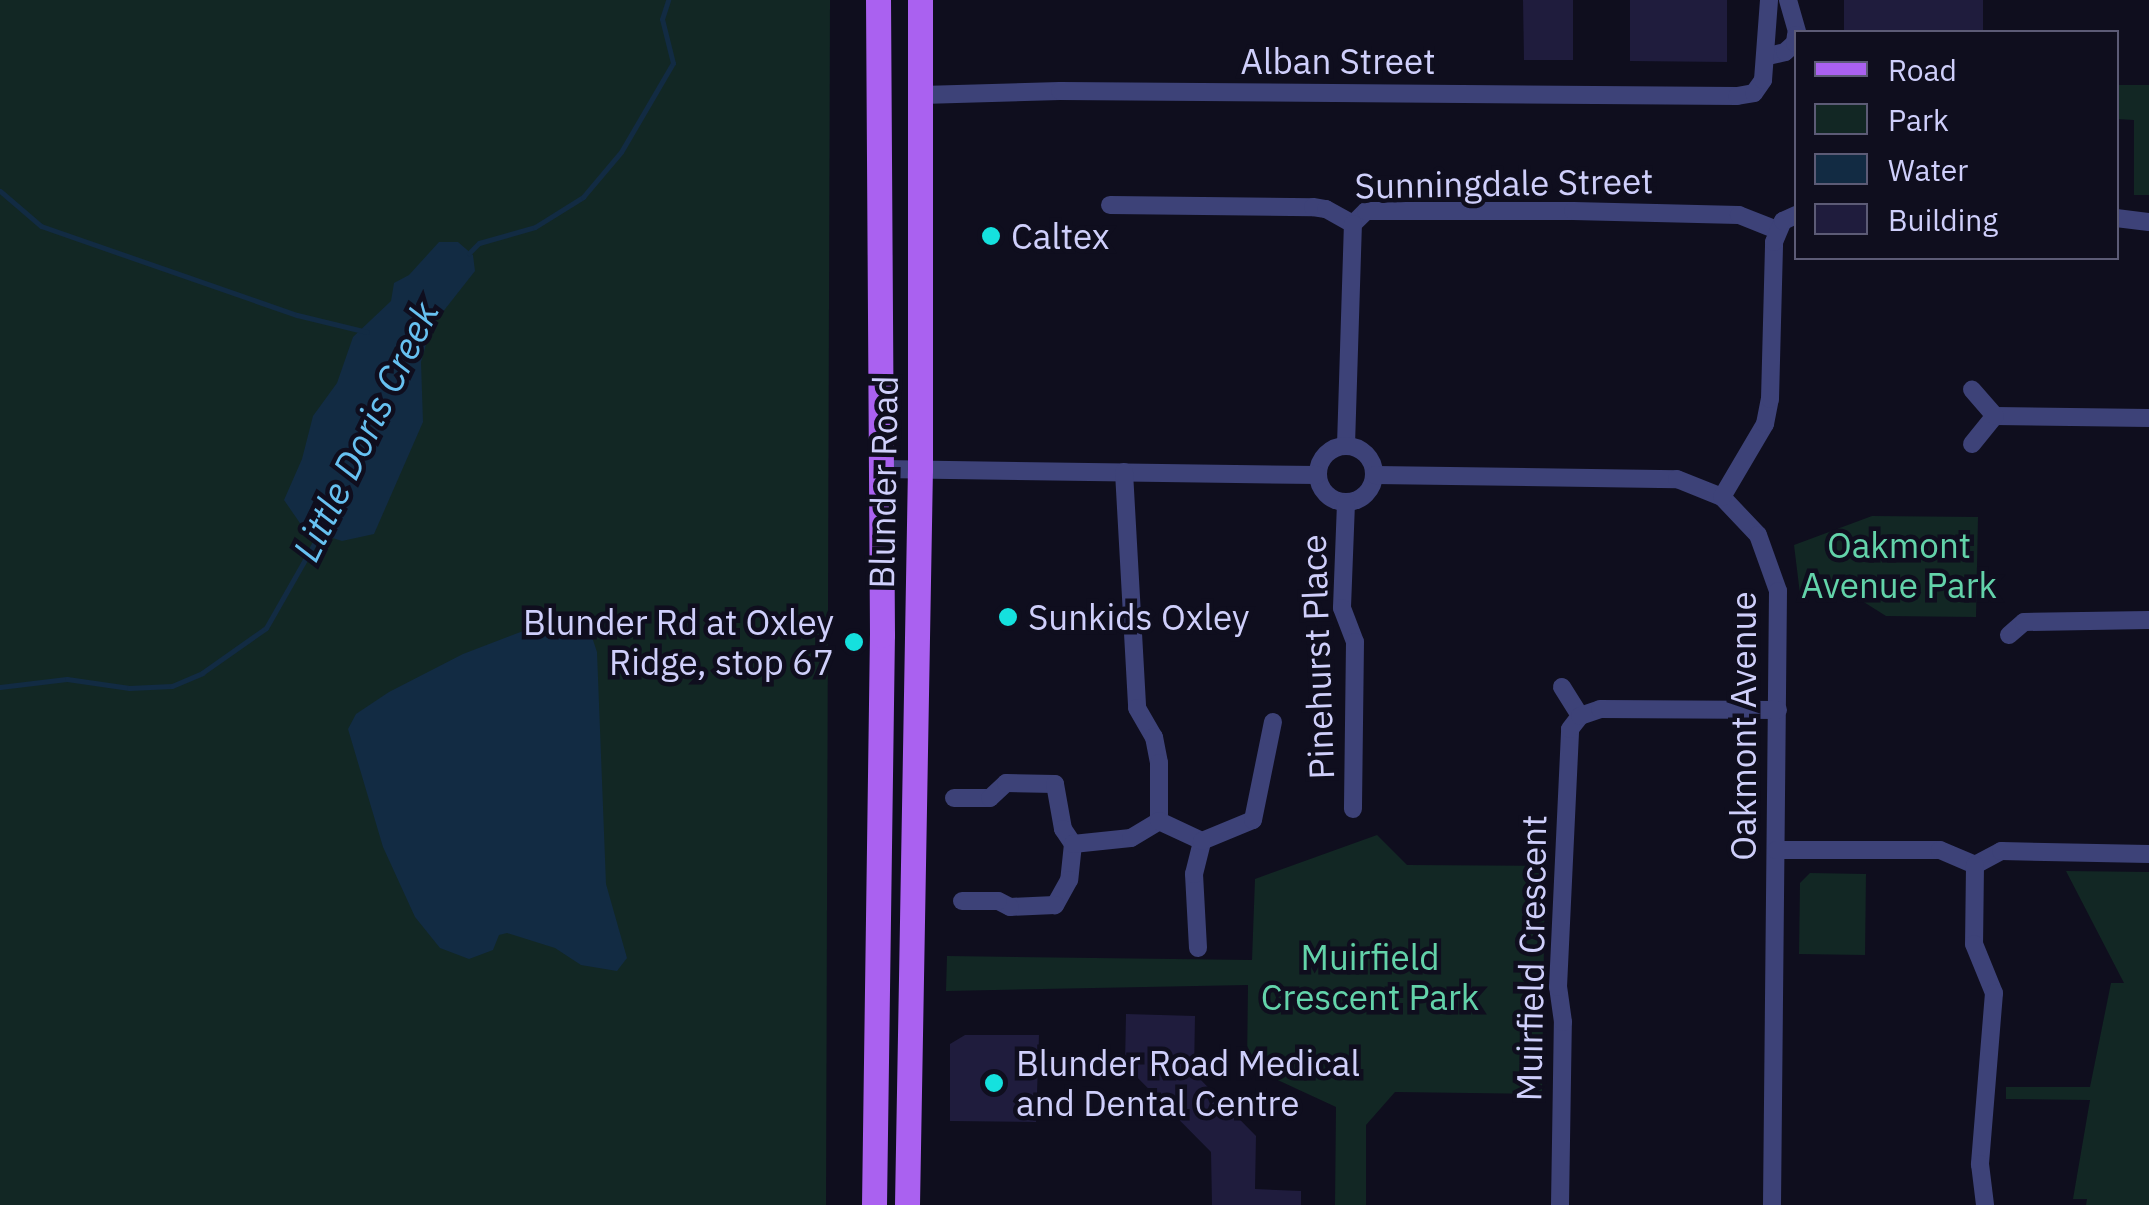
<!DOCTYPE html>
<style>
body{margin:0}
#map{position:relative;width:2149px;height:1205px;overflow:hidden;background:#0f0e1e;font-family:"IBM Plex Sans",sans-serif}
div>[style]{position:absolute}
.green>*{inset:0;background:#122724}
.water>*{inset:0;background:#122b43}
.stream>*{height:5px;margin:-2.5px;padding:0 2.5px;transform-origin:2.5px;border-radius:2.5px;background:#122b43}
.building>*{inset:0;background:#1f1c3d}
.minor>*{height:18px;margin:-9px;padding:0 9px;transform-origin:9px;border-radius:9px;background:#3d4278}
.minor>.ring{margin:-9px;padding:0;box-sizing:content-box;background:none;border:18px solid #3d4278;border-radius:50%}
.primary>*{height:25px;margin:-12.5px;padding:0 12.5px;transform-origin:12.5px;border-radius:12.5px;background:#aa61f0}
.dots>*{width:28px;height:28px;translate:-50% -50%;box-sizing:border-box;border:5px solid #0f0e1e;border-radius:50%}
span{translate:-50% -50%;white-space:nowrap;text-align:center;line-height:1.15;-webkit-text-stroke:9px #0f0e1e;paint-order:stroke}
.street-label{font-size:35px;color:#cfcffb}
.poi-label{font-size:35px;color:#cfcffb}
.left{translate:0 -50%;text-align:left}
.right{translate:-100% -50%;text-align:right}
.park-label{font-size:35px;color:#63d3aa}
.water-label{font-size:38px;color:#67c1f1;font-style:italic}
.legend{position:absolute;left:1794px;top:30px;width:325px;height:230px;box-sizing:border-box;background:#0f0e1e;border:2px solid #5c5b76;margin:0;padding:12px 18px;list-style:none;font-size:30px;color:#cfcffb}
.legend li{display:flex;align-items:center;gap:20px;height:50px}
.legend b{width:50px;border:2px solid #5c5b76}
</style>
<div id="map">
<div class="green">
<i style="clip-path:polygon(0 0,830px 0,826px 1205px,0 1205px)"></i>
<i style="clip-path:polygon(2117px 85px,2149px 85px,2149px 195px,2134px 195px,2134px 120px,2117px 119px)"></i>
<i style="clip-path:polygon(1872px 516px,1978px 517px,1976px 617px,1886px 616px,1851px 594px,1800px 594px,1794px 545px)"></i>
<i style="clip-path:polygon(1377px 835px,1407px 865px,1545px 866px,1542px 1094px,1395px 1092px,1366px 1125px,1366px 1205px,1335px 1205px,1336px 1107px,1247px 1066px,1248px 985px,946px 991px,947px 956px,1252px 960px,1255px 879px)"></i>
<i style="clip-path:polygon(2066px 871px,2149px 872px,2149px 1205px,2086px 1205px,2087px 1199px,2073px 1199px,2090px 1100px,2006px 1099px,2006px 1087px,2090px 1087px,2111px 983px,2124px 983px)"></i>
<i style="clip-path:polygon(1810px 873px,1866px 874px,1865px 955px,1799px 954px,1800px 883px)"></i>
</div>
<div class="water">
<i style="clip-path:polygon(439px 242px,458px 242px,473px 255px,475px 271px,431px 327px,421px 362px,423px 422px,374px 534px,342px 541px,304px 529px,284px 500px,302px 459px,313px 416px,337px 383px,353px 337px,391px 301px,394px 283px,409px 275px)"></i>
<i style="clip-path:polygon(560px 617px,580px 618px,588px 625px,597px 652px,606px 884px,627px 958px,617px 971px,581px 965px,555px 948px,507px 933px,499px 935px,493px 950px,469px 959px,440px 948px,415px 917px,383px 847px,348px 729px,356px 714px,389px 692px,463px 654px)"></i>
</div>
<div class="stream">
<i style="left:0;top:191px;width:54px;rotate:40.5deg"></i>
<i style="left:41px;top:226px;width:271px;rotate:19.2deg"></i>
<i style="left:297px;top:315px;width:72px;rotate:13.7deg"></i>
<i style="left:469px;top:253px;width:14px;rotate:-45deg"></i>
<i style="left:479px;top:243px;width:58px;rotate:-15.9deg"></i>
<i style="left:535px;top:227px;width:57px;rotate:-32deg"></i>
<i style="left:583px;top:197px;width:59px;rotate:-49.8deg"></i>
<i style="left:621px;top:152px;width:103px;rotate:-59.7deg"></i>
<i style="left:673px;top:63px;width:45px;rotate:-104deg"></i>
<i style="left:662px;top:19px;width:20px;rotate:-72deg"></i>
<i style="left:0;top:687px;width:67px;rotate:-6.8deg"></i>
<i style="left:67px;top:679px;width:63px;rotate:8.3deg"></i>
<i style="left:129px;top:688px;width:43px;rotate:-2.7deg"></i>
<i style="left:172px;top:686px;width:33px;rotate:-23deg"></i>
<i style="left:202px;top:673px;width:78px;rotate:-35.1deg"></i>
<i style="left:266px;top:628px;width:113px;rotate:-60.3deg"></i>
</div>
<div class="building">
<i style="clip-path:polygon(1523px 0,1573px 0,1573px 60px,1524px 60px)"></i>
<i style="clip-path:polygon(1630px 0,1727px 0,1727px 62px,1630px 61px)"></i>
<i style="clip-path:polygon(1844px 0,1983px 0,1983px 32px,1844px 32px)"></i>
<i style="clip-path:polygon(1126px 1014px,1195px 1016px,1194px 1073px,1256px 1136px,1255px 1189px,1301px 1191px,1301px 1205px,1212px 1205px,1211px 1152px,1125px 1065px)"></i>
<i style="clip-path:polygon(965px 1035px,1039px 1035px,1036px 1122px,950px 1121px,950px 1044px)"></i>
</div>
<div class="minor">
<i style="left:1788px;top:0;width:33px;rotate:74deg"></i>
<i style="left:1768px;top:56px;width:17px;rotate:-13deg"></i>
<i style="left:1785px;top:52px;width:13px;rotate:-42deg"></i>
<i style="left:1795px;top:43px;width:8px;rotate:-83deg"></i>
<i style="left:922px;top:95px;width:138px;rotate:-1.7deg"></i>
<i style="left:1060px;top:91px;width:677px;rotate:0.42deg"></i>
<i style="left:1737px;top:96px;width:17px;rotate:-10deg"></i>
<i style="left:1754px;top:93px;width:16px;rotate:-55deg"></i>
<i style="left:1763px;top:80px;width:80px;rotate:-85.7deg"></i>
<i style="left:1110px;top:205px;width:203px;rotate:0.6deg"></i>
<i style="left:1313px;top:207px;width:13px;rotate:9deg"></i>
<i style="left:1326px;top:209px;width:31px;rotate:29deg"></i>
<i style="left:2116px;top:218px;width:33px;rotate:7deg"></i>
<i style="left:1353px;top:224px;width:18px;rotate:-45deg"></i>
<i style="left:1366px;top:211px;width:207px"></i>
<i style="left:1573px;top:211px;width:166px;rotate:1.4deg"></i>
<i style="left:1739px;top:215px;width:41px;rotate:21.5deg"></i>
<i style="left:1995px;top:416px;width:154px;rotate:0.7deg"></i>
<i style="left:1972px;top:444px;width:36px;rotate:-51deg"></i>
<i style="left:1995px;top:416px;width:35px;rotate:-131deg"></i>
<i style="left:1346px;top:445px;width:221px;rotate:-88.2deg"></i>
<i class="ring" style="left:1318px;top:446px;width:38px;height:38px"></i>
<i style="left:881px;top:469px;width:436px;rotate:0.8deg"></i>
<i style="left:1124px;top:472px;width:236px;rotate:86.8deg"></i>
<i style="left:1137px;top:708px;width:34px;rotate:60deg"></i>
<i style="left:1154px;top:737px;width:26px;rotate:79deg"></i>
<i style="left:1159px;top:763px;width:58px;rotate:90deg"></i>
<i style="left:1375px;top:475px;width:302px;rotate:0.8deg"></i>
<i style="left:1677px;top:479px;width:48px;rotate:21.8deg"></i>
<i style="left:1722px;top:497px;width:52px;rotate:46.5deg"></i>
<i style="left:1758px;top:535px;width:59px;rotate:70.3deg"></i>
<i style="left:1778px;top:591px;width:614px;rotate:90.56deg"></i>
<i style="left:1722px;top:497px;width:85px;rotate:-59.5deg"></i>
<i style="left:1765px;top:424px;width:25px;rotate:-79deg"></i>
<i style="left:1770px;top:399px;width:157px;rotate:-88.5deg"></i>
<i style="left:1774px;top:242px;width:23px;rotate:-67deg"></i>
<i style="left:1783px;top:221px;width:14px;rotate:-25deg"></i>
<i style="left:1346px;top:503px;width:105px;rotate:92.2deg"></i>
<i style="left:1342px;top:608px;width:36px;rotate:69deg"></i>
<i style="left:1355px;top:642px;width:167px;rotate:90.7deg"></i>
<i style="left:2009px;top:635px;width:20px;rotate:-41deg"></i>
<i style="left:2024px;top:622px;width:125px;rotate:-0.9deg"></i>
<i style="left:1562px;top:687px;width:34px;rotate:58deg"></i>
<i style="left:954px;top:798px;width:36px"></i>
<i style="left:990px;top:798px;width:22px;rotate:-43deg"></i>
<i style="left:1006px;top:783px;width:49px;rotate:1.2deg"></i>
<i style="left:1055px;top:784px;width:46px;rotate:79.9deg"></i>
<i style="left:1063px;top:829px;width:18px;rotate:56deg"></i>
<i style="left:1073px;top:844px;width:36px;rotate:96deg"></i>
<i style="left:1069px;top:880px;width:29px;rotate:119deg"></i>
<i style="left:1055px;top:905px;width:45px;rotate:177.5deg"></i>
<i style="left:1010px;top:907px;width:13px;rotate:-153deg"></i>
<i style="left:998px;top:901px;width:36px;rotate:180deg"></i>
<i style="left:1073px;top:844px;width:58px;rotate:-5.9deg"></i>
<i style="left:1131px;top:838px;width:33px;rotate:-31deg"></i>
<i style="left:1159px;top:821px;width:47px;rotate:24.9deg"></i>
<i style="left:1776px;top:850px;width:164px"></i>
<i style="left:1940px;top:850px;width:38px;rotate:23deg"></i>
<i style="left:1975px;top:865px;width:30px;rotate:-28deg"></i>
<i style="left:2001px;top:851px;width:148px;rotate:1.2deg"></i>
<i style="left:1975px;top:865px;width:79px;rotate:90.7deg"></i>
<i style="left:1974px;top:944px;width:53px;rotate:67.8deg"></i>
<i style="left:1994px;top:993px;width:172px;rotate:94.7deg"></i>
<i style="left:1980px;top:1164px;width:41px;rotate:83deg"></i>
<i style="left:1198px;top:948px;width:74px;rotate:-93.1deg"></i>
<i style="left:1194px;top:874px;width:34px;rotate:-76deg"></i>
<i style="left:1202px;top:841px;width:55px;rotate:-22.4deg"></i>
<i style="left:1253px;top:820px;width:100px;rotate:-78.5deg"></i>
<i style="left:1560px;top:1205px;width:183px;rotate:-89.1deg"></i>
<i style="left:1563px;top:1022px;width:35px;rotate:-98deg"></i>
<i style="left:1558px;top:987px;width:258px;rotate:-87.3deg"></i>
<i style="left:1570px;top:729px;width:16px;rotate:-52deg"></i>
<i style="left:1580px;top:716px;width:21px;rotate:-19deg"></i>
<i style="left:1600px;top:709px;width:178px;rotate:0.3deg"></i>
</div>
<div class="primary">
<i style="left:874px;top:1205px;width:570px;rotate:-89.2deg"></i>
<i style="left:882px;top:635px;width:635px;rotate:-90.36deg"></i>
<i style="left:907px;top:1205px;width:736px;rotate:-88.99deg"></i>
<i style="left:920px;top:469px;width:469px;rotate:-90deg"></i>
</div>
<div class="dots">
<i style="left:991px;top:236px;background:#15e1de"></i>
<i style="left:1008px;top:617px;background:#15e1de"></i>
<i style="left:854px;top:642px;background:#15e1de"></i>
<i style="left:994px;top:1083px;background:#15e1de"></i>
</div>
<div class="street-label">
<span style="left:1338px;top:61px">Alban Street</span>
<span style="left:1504px;top:183px;rotate:-1deg">Sunningdale Street</span>
<span style="left:883px;top:482px;rotate:-89deg">Blunder Road</span>
<span style="left:1317px;top:657px;rotate:-92deg">Pinehurst Place</span>
<span style="left:1743px;top:726px;rotate:-90deg">Oakmont Avenue</span>
<span style="left:1531px;top:958px;rotate:-89deg">Muirfield Crescent</span>
</div>
<div class="poi-label">
<span class="left" style="left:1011px;top:236px">Caltex</span>
<span class="left" style="left:1028px;top:617px">Sunkids Oxley</span>
<span class="right" style="left:834px;top:642px">Blunder Rd at Oxley<br>Ridge, stop 67</span>
<span class="left" style="left:1016px;top:1083px">Blunder Road Medical<br>and Dental Centre</span>
</div>
<div class="park-label">
<span style="left:1899px;top:565px">Oakmont<br>Avenue Park</span>
<span style="left:1370px;top:977px">Muirfield<br>Crescent Park</span>
</div>
<div class="water-label">
<span style="left:365px;top:431px;rotate:-64deg">Little Doris Creek</span>
</div>
<ul class="legend">
<li><b style="height:12px;background:#aa61f0"></b>Road</li>
<li><b style="height:28px;background:#122724"></b>Park</li>
<li><b style="height:28px;background:#122b43"></b>Water</li>
<li><b style="height:28px;background:#1f1c3d"></b>Building</li>
</ul>
</div>
